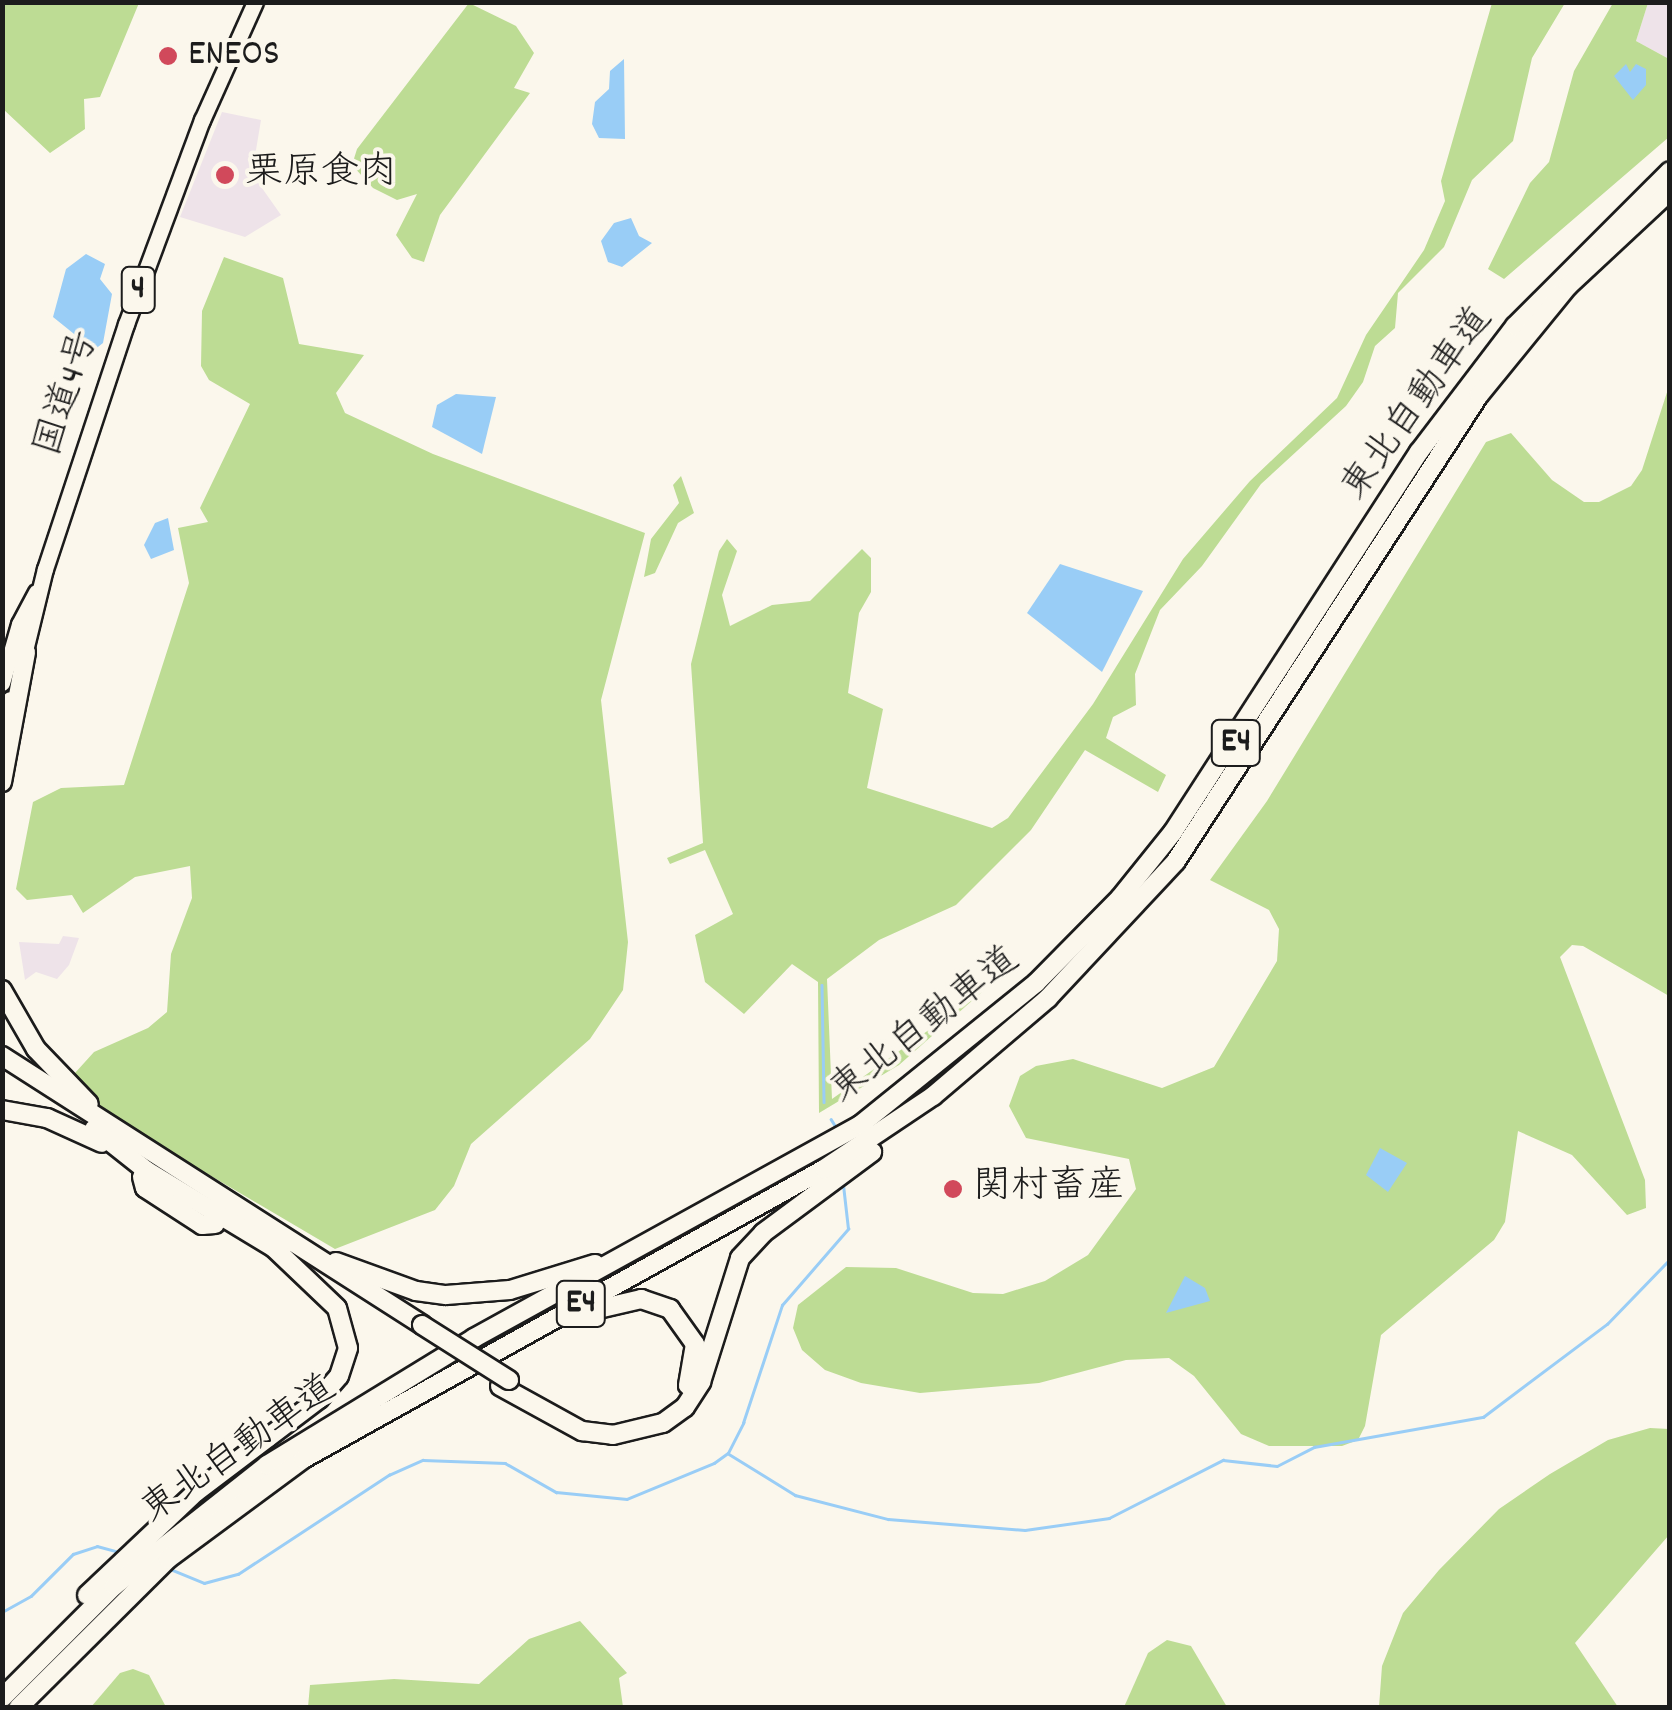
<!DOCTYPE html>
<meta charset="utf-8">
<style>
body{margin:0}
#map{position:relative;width:1672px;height:1710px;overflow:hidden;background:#fbf7ec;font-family:Dekko,"Klee One",sans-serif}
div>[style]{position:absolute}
.built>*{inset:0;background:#eee3e9}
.green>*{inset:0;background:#bddc94}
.water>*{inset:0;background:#99cdf6}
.stream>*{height:2.5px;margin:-1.25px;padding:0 1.25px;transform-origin:1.25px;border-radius:1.25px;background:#99cdf6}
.roads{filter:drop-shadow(2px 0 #1c1c1c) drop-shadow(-2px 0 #1c1c1c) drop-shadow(0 2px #1c1c1c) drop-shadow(0 -2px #1c1c1c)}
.trunk>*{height:15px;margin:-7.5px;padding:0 7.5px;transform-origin:7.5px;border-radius:7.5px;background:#fbf7ec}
.motorway>*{height:18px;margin:-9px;padding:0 9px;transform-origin:9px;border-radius:9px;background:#fbf7ec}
.bridges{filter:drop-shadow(2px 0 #1c1c1c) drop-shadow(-2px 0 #1c1c1c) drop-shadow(0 2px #1c1c1c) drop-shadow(0 -2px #1c1c1c)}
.motorway-bridge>*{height:18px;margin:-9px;padding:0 9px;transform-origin:9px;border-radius:9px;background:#fbf7ec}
.dots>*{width:28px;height:28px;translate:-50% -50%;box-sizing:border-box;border:5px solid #fbf7ec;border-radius:50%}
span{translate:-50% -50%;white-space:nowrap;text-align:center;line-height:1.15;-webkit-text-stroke:8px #fbf7ec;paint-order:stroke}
.shield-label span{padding:2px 8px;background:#fbf7ec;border:2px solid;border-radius:8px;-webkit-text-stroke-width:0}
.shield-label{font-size:35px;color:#1c1c1c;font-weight:700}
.poi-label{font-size:38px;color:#1c1c1c}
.left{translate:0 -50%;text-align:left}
.street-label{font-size:38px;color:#1c1c1c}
.frame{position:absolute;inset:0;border:5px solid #1c1c1c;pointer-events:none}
</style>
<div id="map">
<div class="built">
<i style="clip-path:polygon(1648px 3px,1669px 3px,1669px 59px,1636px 41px)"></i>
<i style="clip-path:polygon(222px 112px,261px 120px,252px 174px,281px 215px,245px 237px,180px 217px)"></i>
<i style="clip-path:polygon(63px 936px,79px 938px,69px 965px,57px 979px,36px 972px,25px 980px,19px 942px,59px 944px)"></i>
</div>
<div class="green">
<i style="clip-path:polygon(2px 3px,139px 3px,100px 97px,84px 99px,85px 129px,50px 153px,3px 109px)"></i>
<i style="clip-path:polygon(469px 3px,516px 26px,534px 53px,514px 88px,530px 93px,440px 215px,424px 262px,412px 258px,396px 235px,417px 194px,397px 200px,373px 188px,352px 165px,357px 149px)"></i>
<i style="clip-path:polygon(1492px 3px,1565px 3px,1532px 58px,1513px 141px,1472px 180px,1444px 247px,1398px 293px,1395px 328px,1375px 346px,1363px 382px,1346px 406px,1261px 484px,1202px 566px,1160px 610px,1135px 674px,1136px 705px,1113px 717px,1106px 738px,1166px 775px,1158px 792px,1085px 750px,1031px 830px,956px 905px,879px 940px,827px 979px,832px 1099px,982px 992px,899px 1065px,819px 1113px,818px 982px,792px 964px,744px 1014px,705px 982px,695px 935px,733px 914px,705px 850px,670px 864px,667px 858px,703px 843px,691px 664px,719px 551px,727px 539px,737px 551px,722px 595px,730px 626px,772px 605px,810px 601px,862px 549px,871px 558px,871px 592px,859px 613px,848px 693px,883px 709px,867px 788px,992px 828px,1008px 818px,1093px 704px,1183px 559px,1250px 481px,1337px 398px,1366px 335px,1424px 250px,1445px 201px,1441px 181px)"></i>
<i style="clip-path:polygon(1613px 3px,1648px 3px,1636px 41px,1669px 59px,1669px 137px,1504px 279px,1488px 269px,1530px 183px,1549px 162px,1574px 71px)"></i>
<i style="clip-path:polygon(224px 257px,283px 278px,299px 344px,364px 355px,336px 393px,345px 413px,433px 454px,645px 533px,601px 700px,628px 942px,623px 990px,590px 1039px,471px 1144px,454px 1186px,435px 1210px,335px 1249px,72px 1094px,75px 1073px,94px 1052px,148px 1028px,167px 1012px,171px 954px,192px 898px,190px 866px,135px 877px,83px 913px,72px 895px,27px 900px,16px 889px,33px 802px,61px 788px,124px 785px,189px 583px,178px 528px,208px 522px,200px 508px,250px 404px,209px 380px,201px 366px,202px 311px)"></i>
<i style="clip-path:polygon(1669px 386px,1669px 996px,1583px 946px,1572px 945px,1560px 957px,1645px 1180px,1646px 1208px,1627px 1215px,1572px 1155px,1518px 1131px,1505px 1222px,1494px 1240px,1381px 1335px,1365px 1426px,1358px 1440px,1342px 1446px,1269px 1446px,1241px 1434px,1194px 1376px,1169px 1358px,1126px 1360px,1039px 1383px,920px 1393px,861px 1383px,825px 1370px,802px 1350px,793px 1328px,798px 1305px,846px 1267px,896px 1268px,973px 1293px,1003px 1294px,1045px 1281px,1088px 1255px,1136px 1189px,1129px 1159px,1026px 1138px,1009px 1106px,1020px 1076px,1036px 1066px,1073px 1059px,1162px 1088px,1214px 1067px,1277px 961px,1279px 929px,1269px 910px,1210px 880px,1267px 801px,1486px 442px,1511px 433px,1552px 480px,1584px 502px,1599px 502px,1631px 486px,1642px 470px)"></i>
<i style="clip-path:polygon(681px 476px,694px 513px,678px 523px,655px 573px,644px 577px,651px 539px,679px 503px,673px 485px)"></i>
<i style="clip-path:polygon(1650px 1428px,1669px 1429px,1669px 1535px,1575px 1643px,1618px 1707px,1379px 1707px,1382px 1666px,1403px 1613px,1439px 1570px,1499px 1509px,1550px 1474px,1608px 1440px)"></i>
<i style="clip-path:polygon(580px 1621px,627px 1673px,619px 1678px,623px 1707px,308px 1707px,310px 1685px,394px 1679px,479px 1684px,529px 1639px)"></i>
<i style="clip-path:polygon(1167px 1640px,1191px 1646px,1227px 1707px,1124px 1707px,1148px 1653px)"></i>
<i style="clip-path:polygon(133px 1669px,149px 1675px,166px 1707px,91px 1707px,120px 1673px)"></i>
</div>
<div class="water">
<i style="clip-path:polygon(624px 59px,625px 139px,599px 138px,592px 124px,595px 102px,609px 89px,610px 71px)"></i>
<i style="clip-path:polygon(1626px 64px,1630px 72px,1636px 64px,1646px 69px,1646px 85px,1633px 100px,1614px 76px)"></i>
<i style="clip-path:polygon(631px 218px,639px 236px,652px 243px,622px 267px,608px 262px,601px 241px,614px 223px)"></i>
<i style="clip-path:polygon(86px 254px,105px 264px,100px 279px,112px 294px,103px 343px,94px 350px,53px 317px,66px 269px)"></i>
<i style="clip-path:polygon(456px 394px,496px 397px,482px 454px,432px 427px,437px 405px)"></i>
<i style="clip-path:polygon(168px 518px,174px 550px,151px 559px,144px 545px,155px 523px)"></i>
<i style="clip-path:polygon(1060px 564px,1143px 591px,1102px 672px,1027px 613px)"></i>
<i style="clip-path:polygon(1380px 1148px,1407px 1163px,1388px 1192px,1366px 1175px)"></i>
<i style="clip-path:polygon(1185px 1276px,1205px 1288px,1210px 1301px,1166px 1313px)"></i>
</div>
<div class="stream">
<i style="left:822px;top:985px;width:117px;rotate:89deg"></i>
<i style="left:831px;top:1119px;width:9px;rotate:58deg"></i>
<i style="left:729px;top:1454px;width:78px;rotate:31.8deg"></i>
<i style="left:795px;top:1495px;width:96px;rotate:14.5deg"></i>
<i style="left:888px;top:1519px;width:137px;rotate:4.6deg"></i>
<i style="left:1025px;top:1530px;width:85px;rotate:-8.1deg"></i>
<i style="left:1109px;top:1518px;width:128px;rotate:-27deg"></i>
<i style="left:1223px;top:1460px;width:54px;rotate:6.3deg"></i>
<i style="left:1277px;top:1466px;width:42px;rotate:-27.2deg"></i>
<i style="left:1314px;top:1447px;width:172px;rotate:-10.1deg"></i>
<i style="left:1483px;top:1417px;width:155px;rotate:-36.9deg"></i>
<i style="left:1607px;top:1324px;width:91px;rotate:-45.9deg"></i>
<i style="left:170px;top:1569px;width:37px;rotate:22deg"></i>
<i style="left:204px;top:1583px;width:35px;rotate:-15deg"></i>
<i style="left:238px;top:1574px;width:181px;rotate:-33.3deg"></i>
<i style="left:389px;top:1475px;width:37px;rotate:-24deg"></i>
<i style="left:423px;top:1460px;width:82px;rotate:2.1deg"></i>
<i style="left:505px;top:1463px;width:59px;rotate:29.6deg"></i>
<i style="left:556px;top:1492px;width:71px;rotate:5.6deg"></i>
<i style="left:627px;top:1499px;width:94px;rotate:-22.5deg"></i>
<i style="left:714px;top:1463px;width:17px;rotate:-36deg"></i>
<i style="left:728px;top:1453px;width:34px;rotate:-63deg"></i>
<i style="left:743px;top:1423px;width:124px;rotate:-71.7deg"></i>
<i style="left:782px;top:1305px;width:101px;rotate:-49deg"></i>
<i style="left:848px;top:1229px;width:44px;rotate:-96.5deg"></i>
<i style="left:2px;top:1612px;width:33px;rotate:-29deg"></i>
<i style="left:31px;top:1596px;width:59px;rotate:-45deg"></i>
<i style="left:73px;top:1554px;width:25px;rotate:-18deg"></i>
<i style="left:97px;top:1546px;width:24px;rotate:15deg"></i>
</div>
<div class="roads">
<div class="trunk">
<i style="left:22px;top:663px;width:97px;rotate:-76.3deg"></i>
<i style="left:45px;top:569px;width:258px;rotate:-71.7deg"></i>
<i style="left:126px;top:324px;width:218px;rotate:-69.6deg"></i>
<i style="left:202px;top:120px;width:129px;rotate:-65.8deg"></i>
<i style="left:2px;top:683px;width:61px;rotate:-73.9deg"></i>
<i style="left:19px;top:624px;width:36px;rotate:-62deg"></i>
<i style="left:2px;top:725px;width:27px;rotate:-73deg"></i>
</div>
<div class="motorway">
<i style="left:2px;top:782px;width:132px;rotate:-79.5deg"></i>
<i style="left:2px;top:990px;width:68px;rotate:60deg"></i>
<i style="left:36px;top:1049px;width:76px;rotate:46.1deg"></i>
<i style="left:2px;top:1056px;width:499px;rotate:32.6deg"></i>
<i style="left:2px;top:1110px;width:46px;rotate:10.1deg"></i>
<i style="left:47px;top:1118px;width:60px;rotate:24.4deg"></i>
<i style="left:94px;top:1129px;width:68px;rotate:38.4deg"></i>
<i style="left:147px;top:1171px;width:157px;rotate:31.2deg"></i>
<i style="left:142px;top:1177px;width:11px;rotate:75deg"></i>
<i style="left:145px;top:1188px;width:68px;rotate:33deg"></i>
<i style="left:202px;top:1225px;width:13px;rotate:-4deg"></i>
<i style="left:336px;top:1262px;width:85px;rotate:19.9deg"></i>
<i style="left:416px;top:1291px;width:30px;rotate:8deg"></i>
<i style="left:446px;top:1295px;width:64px;rotate:-4.5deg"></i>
<i style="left:510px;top:1290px;width:89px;rotate:-17deg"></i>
<i style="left:581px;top:1313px;width:62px;rotate:-13.1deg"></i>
<i style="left:641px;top:1299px;width:31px;rotate:19deg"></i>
<i style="left:670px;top:1309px;width:43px;rotate:54.5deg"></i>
<i style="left:695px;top:1344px;width:42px;rotate:99.7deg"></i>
<i style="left:500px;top:1386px;width:94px;rotate:28.8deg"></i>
<i style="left:582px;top:1431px;width:31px;rotate:7deg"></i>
<i style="left:613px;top:1435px;width:51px;rotate:-13.5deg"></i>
<i style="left:663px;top:1423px;width:27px;rotate:-36deg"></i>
<i style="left:685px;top:1407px;width:30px;rotate:-57deg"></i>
<i style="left:701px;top:1382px;width:130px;rotate:-72.5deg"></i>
<i style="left:740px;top:1258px;width:34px;rotate:-47deg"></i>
<i style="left:763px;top:1233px;width:136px;rotate:-36.6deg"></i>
<i style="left:87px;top:1595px;width:150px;rotate:-43.4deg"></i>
<i style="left:196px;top:1492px;width:154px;rotate:-37.1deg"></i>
<i style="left:319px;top:1399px;width:30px;rotate:-49deg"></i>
<i style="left:339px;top:1376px;width:29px;rotate:-72deg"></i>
<i style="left:348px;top:1348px;width:41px;rotate:-105.4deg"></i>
<i style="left:337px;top:1308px;width:87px;rotate:-136.4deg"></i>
<i style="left:2px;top:1698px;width:158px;rotate:-45deg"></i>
<i style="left:114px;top:1586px;width:195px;rotate:-38.3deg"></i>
<i style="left:267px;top:1465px;width:243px;rotate:-31.5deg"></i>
<i style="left:474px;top:1338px;width:441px;rotate:-28.9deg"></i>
<i style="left:860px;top:1125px;width:226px;rotate:-38.9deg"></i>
<i style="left:1036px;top:983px;width:120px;rotate:-45.3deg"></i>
<i style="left:1120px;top:898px;width:85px;rotate:-51.2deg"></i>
<i style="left:1173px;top:832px;width:453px;rotate:-57.1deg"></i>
<i style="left:1419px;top:452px;width:158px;rotate:-52.7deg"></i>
<i style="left:1515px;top:326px;width:219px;rotate:-45deg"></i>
<i style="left:18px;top:1708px;width:211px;rotate:-44.8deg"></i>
<i style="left:168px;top:1559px;width:168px;rotate:-36.5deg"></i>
<i style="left:303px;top:1459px;width:596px;rotate:-29.1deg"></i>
<i style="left:824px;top:1169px;width:131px;rotate:-33.8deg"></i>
<i style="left:933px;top:1096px;width:151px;rotate:-40.4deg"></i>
<i style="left:1048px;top:998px;width:187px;rotate:-46.9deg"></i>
<i style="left:1176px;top:861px;width:556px;rotate:-56.97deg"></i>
<i style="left:1479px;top:395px;width:141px;rotate:-50.8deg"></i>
<i style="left:1568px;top:286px;width:139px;rotate:-43deg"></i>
</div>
</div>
<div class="bridges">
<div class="motorway-bridge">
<i style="left:422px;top:1325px;width:103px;rotate:32.3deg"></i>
</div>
</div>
<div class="dots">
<i style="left:168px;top:56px;background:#d1495b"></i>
<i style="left:225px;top:175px;background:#d1495b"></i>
<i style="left:953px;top:1189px;background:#d1495b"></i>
</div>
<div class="shield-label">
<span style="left:138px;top:290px">4</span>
<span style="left:1236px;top:743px">E4</span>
<span style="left:581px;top:1304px">E4</span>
</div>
<div class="poi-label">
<span class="left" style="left:188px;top:56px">ENEOS</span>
<span class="left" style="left:245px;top:175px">栗原食肉</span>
<span class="left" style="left:973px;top:1189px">関村畜産</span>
</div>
<div class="street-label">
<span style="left:69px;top:394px;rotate:-72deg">国道4号</span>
<span style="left:1419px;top:405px;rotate:-54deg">東北自動車道</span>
<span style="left:926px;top:1027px;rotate:-38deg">東北自動車道</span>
<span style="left:240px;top:1451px;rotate:-35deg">東北自動車道</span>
</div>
<div class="frame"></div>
</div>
